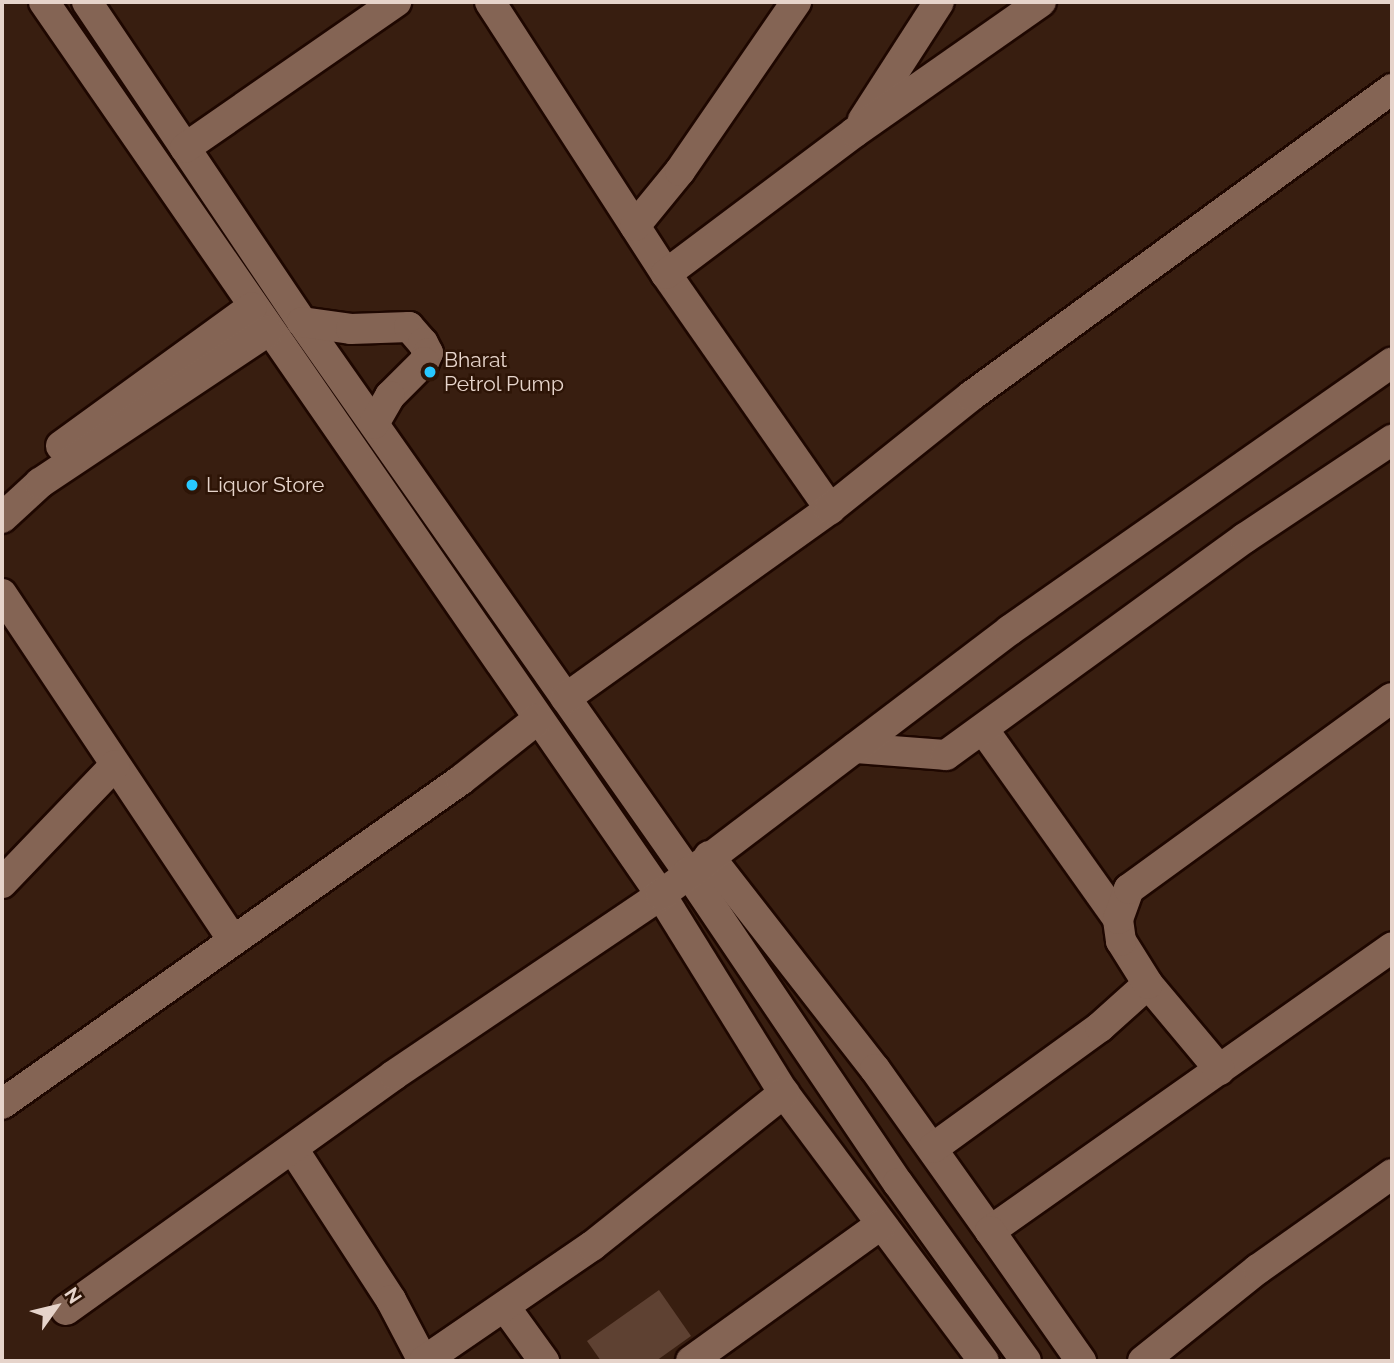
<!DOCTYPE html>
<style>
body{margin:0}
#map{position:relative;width:1394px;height:1363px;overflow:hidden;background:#381e10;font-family:Raleway,sans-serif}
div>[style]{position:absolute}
.building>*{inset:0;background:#5e4132}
.roads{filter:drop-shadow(2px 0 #1e0700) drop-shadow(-2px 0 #1e0700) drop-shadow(0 2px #1e0700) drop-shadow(0 -2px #1e0700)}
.minor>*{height:30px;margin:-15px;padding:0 15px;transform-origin:15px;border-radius:15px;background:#846454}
.dots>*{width:19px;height:19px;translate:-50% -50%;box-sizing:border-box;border:4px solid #2d1406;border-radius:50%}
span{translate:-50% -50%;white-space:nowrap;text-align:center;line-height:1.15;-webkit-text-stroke:5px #2d1406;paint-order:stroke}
.poi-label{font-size:21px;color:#e6d4cb}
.left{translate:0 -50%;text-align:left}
.frame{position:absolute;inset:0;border:4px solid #e6d4cb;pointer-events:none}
.north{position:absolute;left:21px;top:1272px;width:70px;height:70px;-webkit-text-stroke:5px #2d1406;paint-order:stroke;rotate:56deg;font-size:19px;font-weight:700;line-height:28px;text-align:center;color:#e6d4cb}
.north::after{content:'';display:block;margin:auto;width:24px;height:32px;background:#e6d4cb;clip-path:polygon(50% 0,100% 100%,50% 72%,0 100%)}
</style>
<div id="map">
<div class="building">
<i style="clip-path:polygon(659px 1290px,691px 1336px,656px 1361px,601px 1361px,587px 1341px)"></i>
</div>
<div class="roads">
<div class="minor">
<i style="left:44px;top:2px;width:1085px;rotate:55.36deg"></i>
<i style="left:661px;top:895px;width:233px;rotate:58.2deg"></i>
<i style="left:784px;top:1093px;width:334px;rotate:53.3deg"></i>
<i style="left:87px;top:2px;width:386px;rotate:56.1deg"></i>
<i style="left:302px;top:322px;width:672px;rotate:54.94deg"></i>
<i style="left:688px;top:872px;width:375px;rotate:56deg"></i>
<i style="left:898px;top:1183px;width:219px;rotate:54.3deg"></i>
<i style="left:490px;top:2px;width:324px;rotate:57.1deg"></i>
<i style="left:666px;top:274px;width:287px;rotate:55.1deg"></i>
<i style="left:830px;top:509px;width:325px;rotate:144.4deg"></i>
<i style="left:863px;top:120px;width:140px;rotate:-57.2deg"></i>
<i style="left:185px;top:148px;width:257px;rotate:-34.7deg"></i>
<i style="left:635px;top:226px;width:71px;rotate:-50.7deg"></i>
<i style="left:680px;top:171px;width:205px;rotate:-55.5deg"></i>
<i style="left:666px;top:274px;width:236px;rotate:-36.9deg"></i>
<i style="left:855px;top:132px;width:227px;rotate:-35deg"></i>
<i style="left:302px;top:322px;width:49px;rotate:8.1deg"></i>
<i style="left:351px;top:329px;width:58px;rotate:-2deg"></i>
<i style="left:409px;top:327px;width:21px;rotate:49deg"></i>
<i style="left:423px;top:343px;width:11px;rotate:63deg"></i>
<i style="left:428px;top:353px;width:10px;rotate:114deg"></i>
<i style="left:424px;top:362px;width:48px;rotate:135deg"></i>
<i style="left:390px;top:396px;width:32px;rotate:120deg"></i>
<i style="left:61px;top:446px;width:236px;rotate:-36deg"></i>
<i style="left:830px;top:509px;width:181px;rotate:-38.7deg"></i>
<i style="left:971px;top:396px;width:521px;rotate:-36.1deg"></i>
<i style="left:2px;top:518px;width:52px;rotate:-42.6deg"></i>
<i style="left:40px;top:483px;width:274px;rotate:-33.7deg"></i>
<i style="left:2px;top:594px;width:415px;rotate:56.3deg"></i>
<i style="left:983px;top:729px;width:233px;rotate:54.6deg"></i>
<i style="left:855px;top:748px;width:91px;rotate:4.4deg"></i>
<i style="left:946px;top:755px;width:369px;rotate:-36deg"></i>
<i style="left:1245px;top:538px;width:177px;rotate:-33.7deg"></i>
<i style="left:709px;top:856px;width:270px;rotate:52.1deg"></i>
<i style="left:875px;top:1069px;width:199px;rotate:54.6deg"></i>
<i style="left:990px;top:1231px;width:492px;rotate:-35.2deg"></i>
<i style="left:2px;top:883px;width:163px;rotate:-46.2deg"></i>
<i style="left:1148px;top:984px;width:112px;rotate:50.1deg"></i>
<i style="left:2px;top:1104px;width:562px;rotate:-35.22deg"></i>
<i style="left:461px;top:780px;width:98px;rotate:-38.4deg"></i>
<i style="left:933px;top:1148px;width:206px;rotate:-35.9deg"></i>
<i style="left:1100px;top:1027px;width:64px;rotate:-41.9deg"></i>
<i style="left:1148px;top:984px;width:51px;rotate:-122.1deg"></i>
<i style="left:1121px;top:941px;width:22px;rotate:-98deg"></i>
<i style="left:1118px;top:919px;width:32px;rotate:-70deg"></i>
<i style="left:1129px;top:889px;width:325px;rotate:-36deg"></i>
<i style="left:293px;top:1149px;width:180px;rotate:57deg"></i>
<i style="left:391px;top:1300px;width:69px;rotate:62.3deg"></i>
<i style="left:990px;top:1231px;width:159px;rotate:55deg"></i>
<i style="left:505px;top:1307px;width:67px;rotate:54.2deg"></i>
<i style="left:66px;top:1310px;width:403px;rotate:-35.6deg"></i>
<i style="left:394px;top:1075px;width:322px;rotate:-34deg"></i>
<i style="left:661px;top:895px;width:438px;rotate:-37.2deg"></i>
<i style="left:1010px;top:630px;width:466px;rotate:-35deg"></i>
<i style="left:424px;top:1361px;width:204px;rotate:-34.4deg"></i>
<i style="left:592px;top:1246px;width:246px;rotate:-38.6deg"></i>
<i style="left:691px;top:1361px;width:233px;rotate:-35.7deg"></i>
<i style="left:1143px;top:1361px;width:147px;rotate:-38.7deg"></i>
<i style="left:1258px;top:1269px;width:164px;rotate:-35.3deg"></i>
</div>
</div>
<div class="dots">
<i style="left:430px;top:372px;background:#28c8ff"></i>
<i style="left:192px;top:485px;background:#28c8ff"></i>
</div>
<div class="poi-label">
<span class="left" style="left:444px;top:372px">Bharat<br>Petrol Pump</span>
<span class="left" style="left:206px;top:485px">Liquor Store</span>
</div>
<div class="frame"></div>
<div class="north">N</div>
</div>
